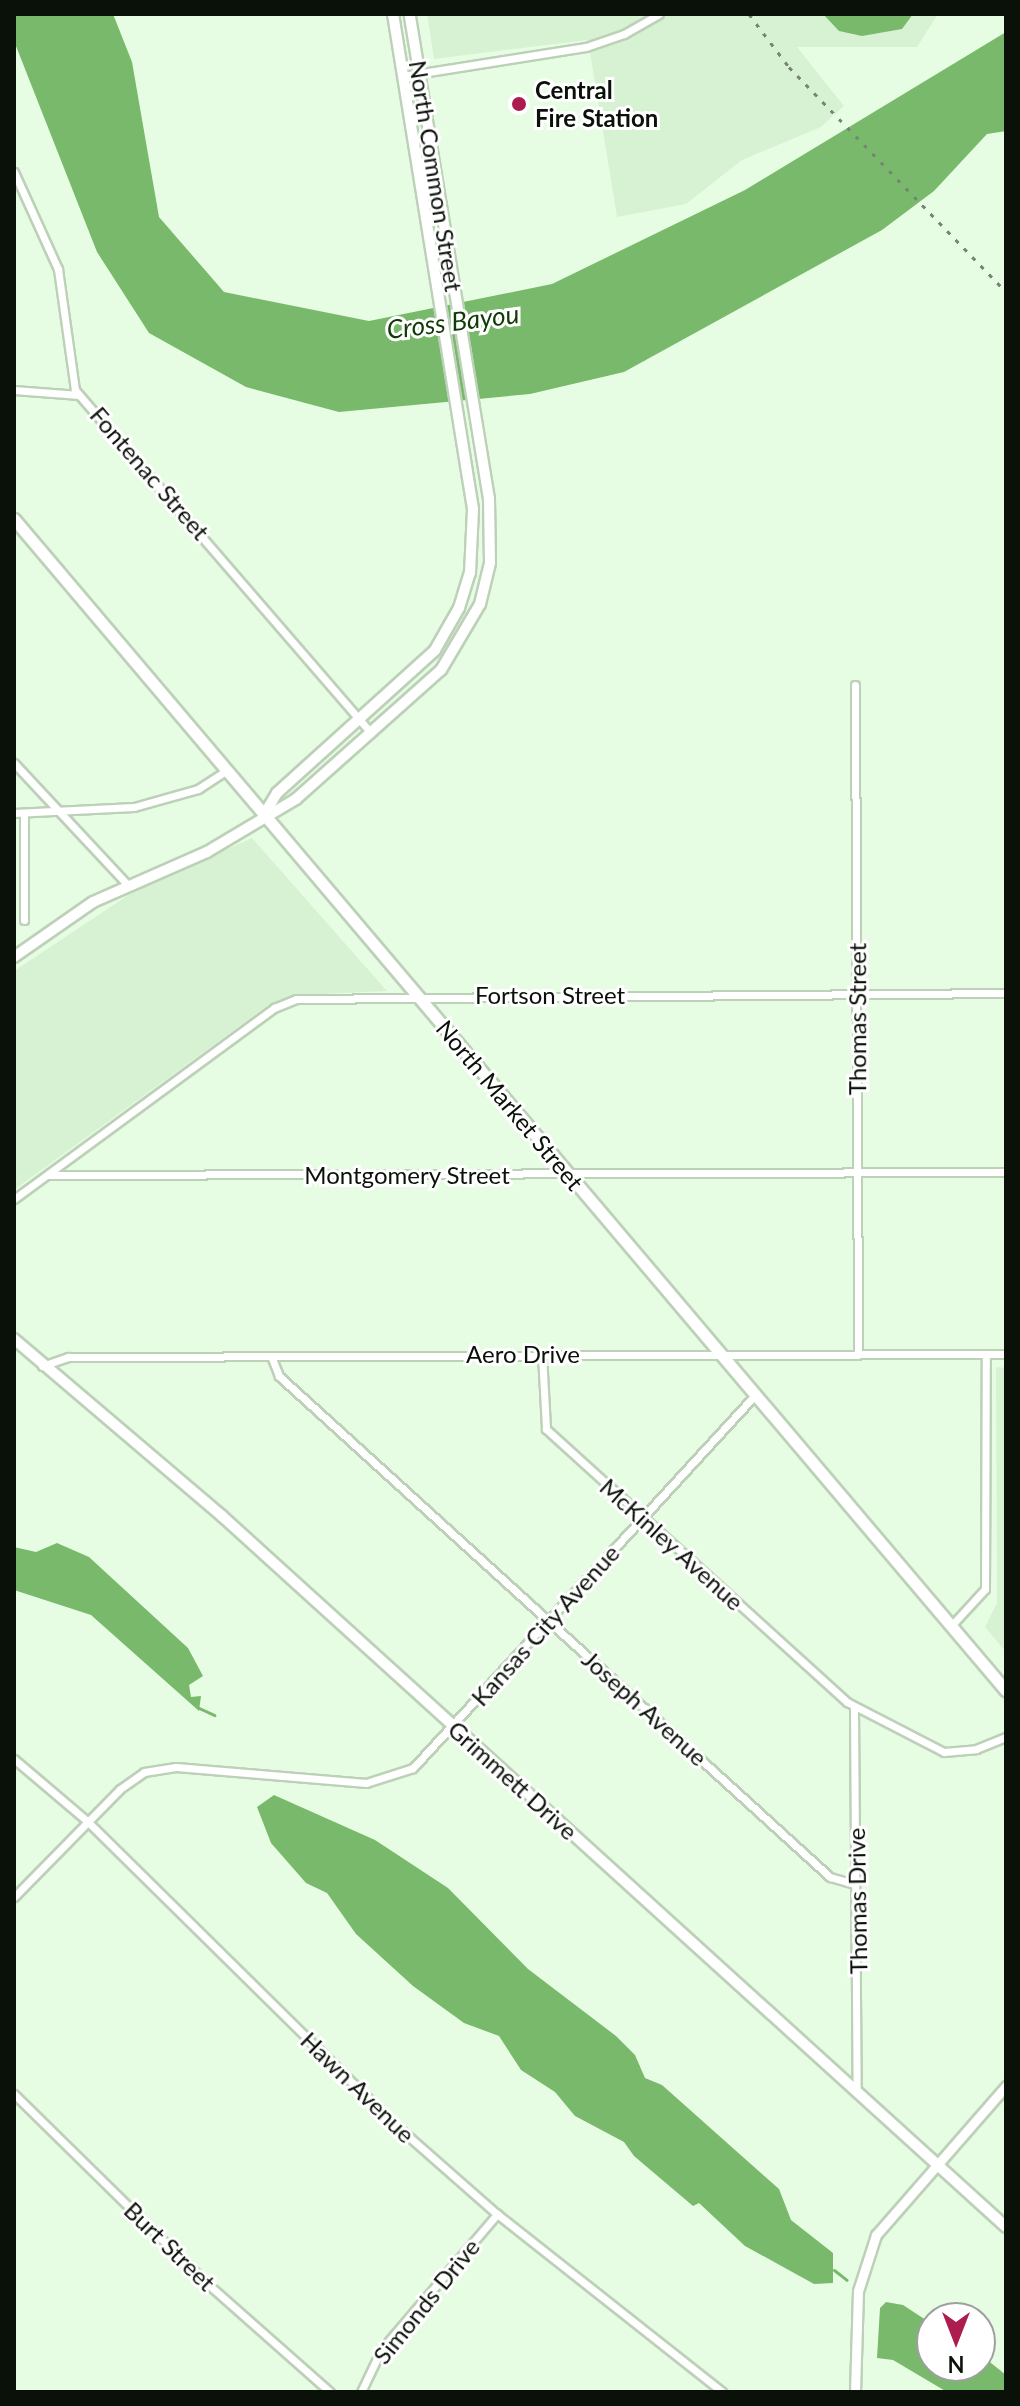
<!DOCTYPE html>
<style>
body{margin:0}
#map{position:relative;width:1020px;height:2406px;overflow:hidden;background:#e7fde3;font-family:Lato,sans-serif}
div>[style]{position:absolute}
.built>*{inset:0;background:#d7f2d2}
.water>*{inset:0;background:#79b96c}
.stream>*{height:3px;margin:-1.5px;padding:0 1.5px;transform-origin:1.5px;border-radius:1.5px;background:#79b96c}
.roads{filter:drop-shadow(2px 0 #bcd1b8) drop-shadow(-2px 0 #bcd1b8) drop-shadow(0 2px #bcd1b8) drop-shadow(0 -2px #bcd1b8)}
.minor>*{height:7px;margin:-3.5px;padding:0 3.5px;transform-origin:3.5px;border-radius:3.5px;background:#fff}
.tertiary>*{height:9px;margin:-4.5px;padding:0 4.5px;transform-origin:4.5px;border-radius:4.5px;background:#fff}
.secondary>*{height:10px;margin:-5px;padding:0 5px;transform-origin:5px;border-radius:5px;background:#fff}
.primary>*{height:11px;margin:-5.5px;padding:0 5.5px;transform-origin:5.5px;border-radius:5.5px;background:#fff}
.rail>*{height:3px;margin-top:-1.5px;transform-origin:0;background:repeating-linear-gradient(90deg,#768473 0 4px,transparent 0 12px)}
.dots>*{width:22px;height:22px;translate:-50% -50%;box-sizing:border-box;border:4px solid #fff;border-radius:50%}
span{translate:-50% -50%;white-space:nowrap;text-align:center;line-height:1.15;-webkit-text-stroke:6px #fff;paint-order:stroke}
.poi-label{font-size:24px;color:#0a1109;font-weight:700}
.left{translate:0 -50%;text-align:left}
.street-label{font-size:24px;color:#0a1109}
.water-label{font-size:26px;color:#103b06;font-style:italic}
.frame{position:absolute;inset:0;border:16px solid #0a1109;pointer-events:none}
.north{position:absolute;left:916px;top:2302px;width:80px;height:80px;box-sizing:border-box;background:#fff;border:2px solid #9da09d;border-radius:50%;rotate:180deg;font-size:22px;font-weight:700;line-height:32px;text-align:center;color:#0a1109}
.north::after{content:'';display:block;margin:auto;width:28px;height:36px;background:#ad1c4f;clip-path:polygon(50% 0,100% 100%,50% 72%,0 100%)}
</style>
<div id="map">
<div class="built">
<i style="clip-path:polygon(427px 14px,938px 14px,917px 47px,797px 47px,844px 106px,821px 127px,742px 160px,686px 204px,617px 217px,588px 40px,434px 59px)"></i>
<i style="clip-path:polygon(252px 838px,387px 991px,304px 995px,271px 1003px,14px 1190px,14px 971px,136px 890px)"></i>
<i style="clip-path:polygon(996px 1367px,1006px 1368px,1006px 1652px,985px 1627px,997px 1603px)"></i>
</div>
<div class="water">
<i style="clip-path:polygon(14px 14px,113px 14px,132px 62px,159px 217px,224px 292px,369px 321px,552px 284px,745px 190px,1006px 32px,1006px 131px,987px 134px,934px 191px,882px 230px,624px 372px,530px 394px,339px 412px,246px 387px,149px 333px,97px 252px,14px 41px)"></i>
<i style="clip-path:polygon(823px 14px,913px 14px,902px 29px,862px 36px,839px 31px)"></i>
<i style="clip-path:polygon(57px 1543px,89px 1557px,188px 1648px,203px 1676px,189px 1685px,191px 1697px,201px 1696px,199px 1711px,91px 1615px,14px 1590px,14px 1547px,36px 1552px)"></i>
<i style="clip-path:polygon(274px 1795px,375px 1840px,448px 1888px,528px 1969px,616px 2036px,635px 2055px,645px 2078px,662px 2085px,779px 2189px,791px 2220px,833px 2253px,833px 2283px,814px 2284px,745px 2246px,699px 2203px,693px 2206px,634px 2156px,624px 2142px,575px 2116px,555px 2092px,521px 2070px,499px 2036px,464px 2023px,413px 1986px,356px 1934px,327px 1893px,306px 1883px,271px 1843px,257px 1807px)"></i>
<i style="clip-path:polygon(886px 2302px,903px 2305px,932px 2324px,932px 2366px,980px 2366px,981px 2355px,1006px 2375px,1006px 2392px,947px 2392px,893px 2360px,877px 2358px,880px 2308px)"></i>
</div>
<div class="stream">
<i style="left:199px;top:1708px;width:17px;rotate:25deg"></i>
<i style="left:834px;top:2270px;width:16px;rotate:38deg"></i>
</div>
<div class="roads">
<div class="minor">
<i style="left:403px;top:76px;width:185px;rotate:-9deg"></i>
<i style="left:586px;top:47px;width:40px;rotate:-18.9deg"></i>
<i style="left:624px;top:34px;width:40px;rotate:-29.7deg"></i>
<i style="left:14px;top:172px;width:107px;rotate:65.6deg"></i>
<i style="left:58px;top:269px;width:122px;rotate:82deg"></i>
<i style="left:75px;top:390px;width:453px;rotate:49.2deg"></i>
<i style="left:14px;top:390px;width:65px;rotate:4.4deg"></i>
<i style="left:855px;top:685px;width:668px;rotate:89.74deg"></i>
<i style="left:14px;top:763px;width:166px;rotate:47deg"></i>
<i style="left:14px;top:813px;width:120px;rotate:-2.9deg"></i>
<i style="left:134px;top:807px;width:66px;rotate:-15.7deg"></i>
<i style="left:198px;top:789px;width:35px;rotate:-33deg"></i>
<i style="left:24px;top:920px;width:107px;rotate:-90deg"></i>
<i style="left:50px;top:1175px;width:956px;rotate:-0.18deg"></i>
<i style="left:14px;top:1199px;width:323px;rotate:-36.3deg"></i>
<i style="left:274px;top:1008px;width:24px;rotate:-22deg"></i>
<i style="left:296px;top:999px;width:710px;rotate:-0.48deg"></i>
<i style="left:542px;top:1354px;width:75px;rotate:86.9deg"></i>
<i style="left:546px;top:1429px;width:406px;rotate:42.2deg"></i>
<i style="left:847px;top:1702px;width:109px;rotate:27.3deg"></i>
<i style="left:944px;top:1752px;width:32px;rotate:-5deg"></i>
<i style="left:976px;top:1749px;width:32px;rotate:-22deg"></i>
<i style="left:271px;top:1356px;width:22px;rotate:68deg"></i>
<i style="left:279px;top:1376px;width:745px;rotate:42.28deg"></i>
<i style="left:830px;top:1877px;width:25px;rotate:16deg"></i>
<i style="left:42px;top:1366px;width:28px;rotate:-19deg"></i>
<i style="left:68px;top:1357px;width:938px;rotate:-0.18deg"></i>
<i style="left:951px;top:1626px;width:50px;rotate:-47.4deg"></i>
<i style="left:985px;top:1589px;width:235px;rotate:-89.8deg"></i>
<i style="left:854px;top:1708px;width:385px;rotate:89.6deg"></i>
<i style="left:14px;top:1759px;width:96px;rotate:40.3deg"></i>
<i style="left:87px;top:1821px;width:427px;rotate:44.6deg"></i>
<i style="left:391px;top:2121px;width:141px;rotate:41.3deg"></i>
<i style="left:497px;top:2214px;width:287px;rotate:38.3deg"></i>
<i style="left:14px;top:1897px;width:151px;rotate:-45.5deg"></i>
<i style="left:120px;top:1789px;width:29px;rotate:-35deg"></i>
<i style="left:144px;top:1772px;width:32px;rotate:-9deg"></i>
<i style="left:176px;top:1767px;width:191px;rotate:4.8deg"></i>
<i style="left:366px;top:1783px;width:49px;rotate:-17.7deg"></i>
<i style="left:413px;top:1768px;width:507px;rotate:-47.48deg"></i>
<i style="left:14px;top:2094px;width:262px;rotate:44.5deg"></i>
<i style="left:201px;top:2278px;width:172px;rotate:41.5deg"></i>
<i style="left:361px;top:2392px;width:47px;rotate:-64.5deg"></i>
<i style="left:381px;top:2350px;width:179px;rotate:-49.5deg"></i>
</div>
<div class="tertiary">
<i style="left:855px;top:2392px;width:101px;rotate:-88.3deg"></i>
<i style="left:858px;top:2291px;width:59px;rotate:-72.2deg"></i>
<i style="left:876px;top:2235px;width:198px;rotate:-48.9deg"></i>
</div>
<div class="secondary">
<i style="left:265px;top:813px;width:23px;rotate:-59deg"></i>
<i style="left:277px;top:793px;width:213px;rotate:-42.1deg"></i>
<i style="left:435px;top:650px;width:48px;rotate:-60.3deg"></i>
<i style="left:459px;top:608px;width:37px;rotate:-73deg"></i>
<i style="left:470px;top:573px;width:64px;rotate:-87.3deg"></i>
<i style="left:473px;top:509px;width:501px;rotate:-99.18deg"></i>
<i style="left:14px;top:957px;width:96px;rotate:-34.8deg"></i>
<i style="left:93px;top:902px;width:124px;rotate:-23.7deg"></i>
<i style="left:207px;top:852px;width:104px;rotate:-30.8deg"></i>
<i style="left:296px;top:799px;width:194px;rotate:-41.7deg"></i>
<i style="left:441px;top:670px;width:77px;rotate:-59.4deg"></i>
<i style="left:480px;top:604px;width:42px;rotate:-76.3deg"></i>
<i style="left:490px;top:563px;width:64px;rotate:-90.9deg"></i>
<i style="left:489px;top:499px;width:491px;rotate:-99.3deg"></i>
<i style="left:14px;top:1339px;width:273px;rotate:40.4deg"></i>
<i style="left:222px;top:1516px;width:1058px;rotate:42.2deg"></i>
</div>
<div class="primary">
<i style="left:14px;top:519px;width:1535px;rotate:49.75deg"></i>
</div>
</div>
<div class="rail">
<i style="left:749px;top:14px;width:66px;rotate:53deg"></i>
<i style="left:789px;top:67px;width:313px;rotate:46deg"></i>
</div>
<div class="dots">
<i style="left:519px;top:104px;background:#ad1c4f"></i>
</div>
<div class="poi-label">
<span class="left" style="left:535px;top:104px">Central<br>Fire Station</span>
</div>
<div class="street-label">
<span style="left:436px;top:176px;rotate:81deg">North Common Street</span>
<span style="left:150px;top:473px;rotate:49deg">Fontenac Street</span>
<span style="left:550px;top:995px">Fortson Street</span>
<span style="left:857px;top:1019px;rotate:-90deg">Thomas Street</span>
<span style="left:510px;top:1105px;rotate:50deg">North Market Street</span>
<span style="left:407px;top:1175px">Montgomery Street</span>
<span style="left:523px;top:1354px">Aero Drive</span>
<span style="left:672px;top:1544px;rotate:42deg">McKinley Avenue</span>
<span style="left:545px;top:1625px;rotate:-48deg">Kansas City Avenue</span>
<span style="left:645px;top:1708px;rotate:42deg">Joseph Avenue</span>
<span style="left:513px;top:1780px;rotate:42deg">Grimmett Drive</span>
<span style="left:857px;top:1901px;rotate:-91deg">Thomas Drive</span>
<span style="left:358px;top:2087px;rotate:44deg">Hawn Avenue</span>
<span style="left:170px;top:2246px;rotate:44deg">Burt Street</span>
<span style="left:426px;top:2301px;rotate:-51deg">Simonds Drive</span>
</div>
<div class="water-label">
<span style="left:453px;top:322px;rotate:-7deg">Cross Bayou</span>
</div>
<div class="frame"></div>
<div class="north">N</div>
</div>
